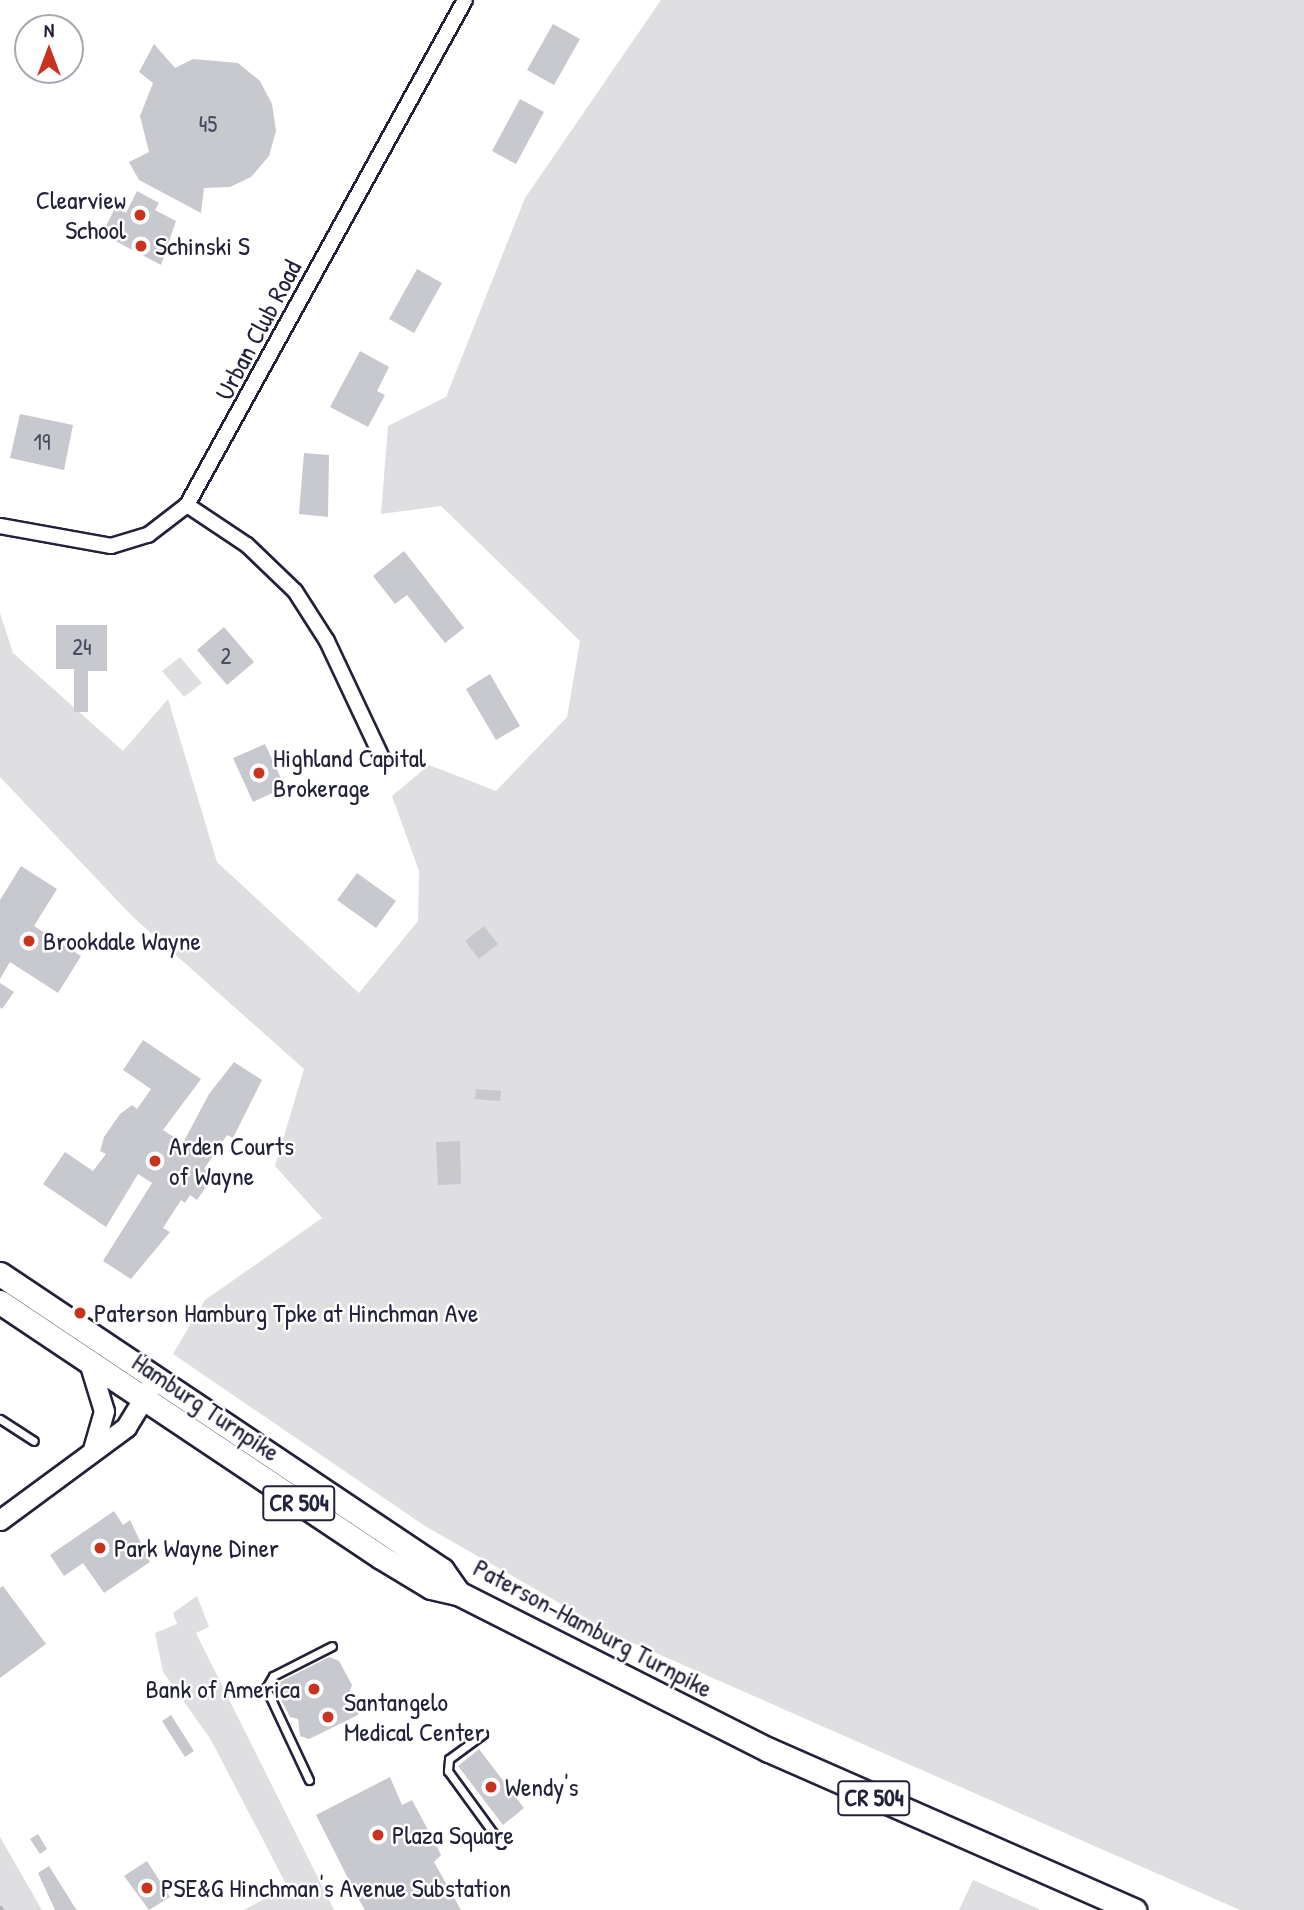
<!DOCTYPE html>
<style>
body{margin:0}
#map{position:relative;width:1304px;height:1910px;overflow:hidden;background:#fff;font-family:"Patrick Hand",sans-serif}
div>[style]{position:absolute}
.green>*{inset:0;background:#dfdfe2}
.stream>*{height:5px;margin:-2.5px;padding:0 2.5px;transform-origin:2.5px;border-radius:2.5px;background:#b4b4bc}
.building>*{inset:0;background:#c8c8cf}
.roads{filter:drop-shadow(2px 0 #22223b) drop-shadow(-2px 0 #22223b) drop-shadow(0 2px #22223b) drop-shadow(0 -2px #22223b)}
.lane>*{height:7px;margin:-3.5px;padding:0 3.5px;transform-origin:3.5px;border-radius:3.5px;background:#fff}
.street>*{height:14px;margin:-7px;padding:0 7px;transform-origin:7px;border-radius:7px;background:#fff}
.secondary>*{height:19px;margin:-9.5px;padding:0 9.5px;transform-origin:9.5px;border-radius:9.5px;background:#fff}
.primary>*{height:23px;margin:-11.5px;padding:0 11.5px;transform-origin:11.5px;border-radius:11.5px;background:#fff}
.dots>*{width:19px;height:19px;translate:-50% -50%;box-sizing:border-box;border:4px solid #fff;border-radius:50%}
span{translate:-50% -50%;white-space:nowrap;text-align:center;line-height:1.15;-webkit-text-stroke:5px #fff;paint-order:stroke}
.number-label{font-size:23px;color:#4c4c60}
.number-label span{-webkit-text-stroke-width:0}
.shield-label span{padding:2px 5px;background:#fff;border:2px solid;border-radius:5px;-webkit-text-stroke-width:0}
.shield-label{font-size:24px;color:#22223b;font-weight:700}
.poi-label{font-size:26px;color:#22223b}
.right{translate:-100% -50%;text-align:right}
.left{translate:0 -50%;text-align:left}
.street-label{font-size:26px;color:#22223b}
.north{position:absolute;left:14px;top:14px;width:70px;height:70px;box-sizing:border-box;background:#fff;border:2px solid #a7a7b1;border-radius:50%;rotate:0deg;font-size:19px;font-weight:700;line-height:28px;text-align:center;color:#22223b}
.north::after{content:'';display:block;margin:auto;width:24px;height:32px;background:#c8321e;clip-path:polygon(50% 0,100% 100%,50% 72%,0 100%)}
</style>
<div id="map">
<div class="green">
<i style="clip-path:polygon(661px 0,1304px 0,1304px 1910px,1240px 1910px,615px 1635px,425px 1526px,173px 1354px,205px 1300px,322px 1218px,275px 1166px,304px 1069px,133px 917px,0 777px,0 613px,13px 653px,123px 751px,168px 699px,217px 862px,359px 993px,418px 921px,419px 871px,392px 796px,429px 765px,496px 791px,567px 717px,580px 641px,441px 506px,381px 514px,388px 426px,446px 397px,525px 198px)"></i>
<i style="clip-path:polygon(180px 657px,202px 683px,184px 697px,162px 671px)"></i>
<i style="clip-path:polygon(197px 1596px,209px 1627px,196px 1633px,334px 1910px,244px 1910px,287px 1886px,211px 1740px,163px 1672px,155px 1633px,177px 1624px,173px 1613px)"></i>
<i style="clip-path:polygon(0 1837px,42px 1910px,0 1910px)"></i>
<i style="clip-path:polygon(973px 1880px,1039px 1909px,1039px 1910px,959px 1910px)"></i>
</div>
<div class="stream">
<i style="left:0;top:1908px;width:2px;rotate:63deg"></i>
</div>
<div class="building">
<i style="clip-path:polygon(553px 24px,580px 39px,554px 85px,527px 70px)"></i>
<i style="clip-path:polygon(154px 44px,175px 68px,193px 59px,238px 63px,260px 81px,272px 104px,276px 131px,269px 156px,251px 177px,230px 187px,204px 188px,201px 213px,139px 180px,129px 162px,149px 152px,140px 116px,153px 83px,139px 72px)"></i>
<i style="clip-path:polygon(520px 99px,544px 112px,516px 164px,492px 151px)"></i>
<i style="clip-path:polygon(137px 191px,159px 203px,155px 210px,176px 221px,161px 265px,102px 234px,115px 208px,126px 213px)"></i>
<i style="clip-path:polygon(417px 269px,442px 283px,414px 333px,389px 319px)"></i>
<i style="clip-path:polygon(360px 351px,389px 367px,377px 391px,385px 395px,368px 427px,330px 407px)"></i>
<i style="clip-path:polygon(20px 414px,73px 425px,64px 470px,10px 458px)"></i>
<i style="clip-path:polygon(304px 453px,329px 455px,328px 517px,299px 514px)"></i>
<i style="clip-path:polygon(404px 551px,464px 628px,445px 643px,407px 595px,395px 604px,373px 576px)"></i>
<i style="clip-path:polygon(56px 625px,107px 625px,107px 671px,88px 671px,88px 712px,74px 712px,74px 669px,56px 669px)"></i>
<i style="clip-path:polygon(224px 627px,254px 662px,227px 685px,197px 650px)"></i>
<i style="clip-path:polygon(490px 674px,520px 726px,496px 740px,466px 689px)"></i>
<i style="clip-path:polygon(265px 744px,285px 787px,253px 802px,233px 758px)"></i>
<i style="clip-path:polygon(21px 866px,57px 889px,34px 926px,81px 956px,58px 993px,10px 962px,0 979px,0 900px)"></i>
<i style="clip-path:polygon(357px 873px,396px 901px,376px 928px,337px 900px)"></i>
<i style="clip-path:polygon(484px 926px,498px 944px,479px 959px,465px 941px)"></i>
<i style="clip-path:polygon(0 983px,14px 992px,2px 1009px,0 1007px)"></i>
<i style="clip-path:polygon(143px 1040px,201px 1079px,163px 1130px,183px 1143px,209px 1094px,234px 1062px,262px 1080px,233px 1138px,227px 1135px,204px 1169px,214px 1175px,197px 1200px,190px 1195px,185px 1203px,181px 1200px,163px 1228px,170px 1232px,131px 1279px,103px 1261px,152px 1183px,138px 1174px,106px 1227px,43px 1184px,65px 1152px,93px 1171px,106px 1154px,100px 1151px,104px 1137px,120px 1114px,132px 1105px,137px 1109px,151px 1089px,123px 1070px)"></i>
<i style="clip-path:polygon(476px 1089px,501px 1091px,500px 1101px,475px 1099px)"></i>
<i style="clip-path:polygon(460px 1141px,461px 1184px,438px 1185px,436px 1142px)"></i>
<i style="clip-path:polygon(114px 1511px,123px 1525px,130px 1520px,150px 1562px,104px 1593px,83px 1563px,64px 1576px,50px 1555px)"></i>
<i style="clip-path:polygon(3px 1586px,46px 1644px,0 1678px,0 1588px)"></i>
<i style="clip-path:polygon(329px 1657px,339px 1661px,352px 1685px,349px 1693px,362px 1704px,358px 1715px,309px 1739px,300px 1736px,298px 1719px,290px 1717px,277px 1692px,280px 1682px)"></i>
<i style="clip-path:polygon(171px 1715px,194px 1751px,185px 1757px,162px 1721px)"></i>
<i style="clip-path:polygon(479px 1749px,524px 1808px,503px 1825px,458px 1766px)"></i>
<i style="clip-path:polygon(390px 1777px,402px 1805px,412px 1800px,435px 1843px,441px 1855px,434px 1862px,461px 1910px,365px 1910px,358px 1898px,316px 1815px)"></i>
<i style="clip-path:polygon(38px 1834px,47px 1849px,40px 1854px,30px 1839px)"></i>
<i style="clip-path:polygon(147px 1861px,170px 1897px,149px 1910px,124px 1876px)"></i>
<i style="clip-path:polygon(49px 1866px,74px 1906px,77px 1910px,55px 1910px,38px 1873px)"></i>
</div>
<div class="roads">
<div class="lane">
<i style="left:0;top:1419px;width:40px;rotate:32.9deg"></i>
<i style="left:483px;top:1734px;width:42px;rotate:143.7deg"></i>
<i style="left:449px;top:1759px;width:12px;rotate:95deg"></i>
<i style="left:448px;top:1771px;width:90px;rotate:54deg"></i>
<i style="left:309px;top:1780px;width:102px;rotate:-115.1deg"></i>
<i style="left:266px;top:1688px;width:14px;rotate:-60deg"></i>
<i style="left:273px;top:1676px;width:66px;rotate:-27deg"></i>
</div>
<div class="street">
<i style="left:187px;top:505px;width:72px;rotate:33.7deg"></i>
<i style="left:247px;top:545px;width:66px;rotate:43.8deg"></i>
<i style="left:295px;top:591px;width:59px;rotate:57.4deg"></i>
<i style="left:327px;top:641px;width:127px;rotate:64.8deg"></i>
<i style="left:0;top:526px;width:113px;rotate:10.2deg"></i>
<i style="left:111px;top:546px;width:39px;rotate:-17deg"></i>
<i style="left:148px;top:535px;width:49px;rotate:-37.6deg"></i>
<i style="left:187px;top:505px;width:576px;rotate:-61.17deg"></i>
</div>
<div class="secondary">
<i style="left:89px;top:1362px;width:51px;rotate:73deg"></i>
<i style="left:104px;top:1411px;width:40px;rotate:106deg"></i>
<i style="left:0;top:1520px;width:157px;rotate:-36.4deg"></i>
<i style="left:126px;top:1427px;width:48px;rotate:-58.6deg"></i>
</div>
<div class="primary">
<i style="left:0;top:1274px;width:532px;rotate:33.81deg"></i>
<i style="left:442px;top:1570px;width:28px;rotate:55deg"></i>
<i style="left:458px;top:1593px;width:348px;rotate:26.8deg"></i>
<i style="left:769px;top:1750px;width:399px;rotate:23.7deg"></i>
<i style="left:0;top:1302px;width:458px;rotate:33.8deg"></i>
<i style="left:381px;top:1557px;width:58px;rotate:31deg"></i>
<i style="left:431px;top:1587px;width:28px;rotate:13deg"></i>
</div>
</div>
<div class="dots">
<i style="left:140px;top:215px;background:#c8321e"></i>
<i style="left:141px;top:246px;background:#c8321e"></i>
<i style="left:259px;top:773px;background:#c8321e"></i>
<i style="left:29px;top:941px;background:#c8321e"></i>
<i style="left:155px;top:1161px;background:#c8321e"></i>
<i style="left:80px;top:1313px;background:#c8321e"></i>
<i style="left:100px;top:1548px;background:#c8321e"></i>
<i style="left:314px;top:1689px;background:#c8321e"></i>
<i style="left:328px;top:1717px;background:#c8321e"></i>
<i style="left:491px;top:1787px;background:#c8321e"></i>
<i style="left:378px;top:1835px;background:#c8321e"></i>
<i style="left:147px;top:1888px;background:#c8321e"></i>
</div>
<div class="number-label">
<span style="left:208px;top:124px">45</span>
<span style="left:42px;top:442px">19</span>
<span style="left:82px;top:647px">24</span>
<span style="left:226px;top:656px">2</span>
</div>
<div class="shield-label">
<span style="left:299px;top:1503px">CR 504</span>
<span style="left:874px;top:1798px">CR 504</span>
</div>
<div class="poi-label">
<span class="right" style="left:126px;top:215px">Clearview<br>School</span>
<span class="left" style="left:155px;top:246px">Schinski S</span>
<span class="left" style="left:273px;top:773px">Highland Capital<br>Brokerage</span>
<span class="left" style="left:43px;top:941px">Brookdale Wayne</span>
<span class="left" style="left:169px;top:1161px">Arden Courts<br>of Wayne</span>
<span class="left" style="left:94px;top:1313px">Paterson Hamburg Tpke at Hinchman Ave</span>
<span class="left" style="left:114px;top:1548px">Park Wayne Diner</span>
<span class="right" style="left:300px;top:1689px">Bank of America</span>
<span class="left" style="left:344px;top:1717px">Santangelo<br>Medical Center</span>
<span class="left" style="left:505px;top:1787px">Wendy's</span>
<span class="left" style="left:392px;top:1835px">Plaza Square</span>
<span class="left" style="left:161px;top:1888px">PSE&amp;G Hinchman's Avenue Substation</span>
</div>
<div class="street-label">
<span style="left:258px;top:330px;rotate:-62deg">Urban Club Road</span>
<span style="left:206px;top:1407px;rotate:34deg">Hamburg Turnpike</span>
<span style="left:593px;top:1628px;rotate:28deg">Paterson-Hamburg Turnpike</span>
</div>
<div class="north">N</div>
</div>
